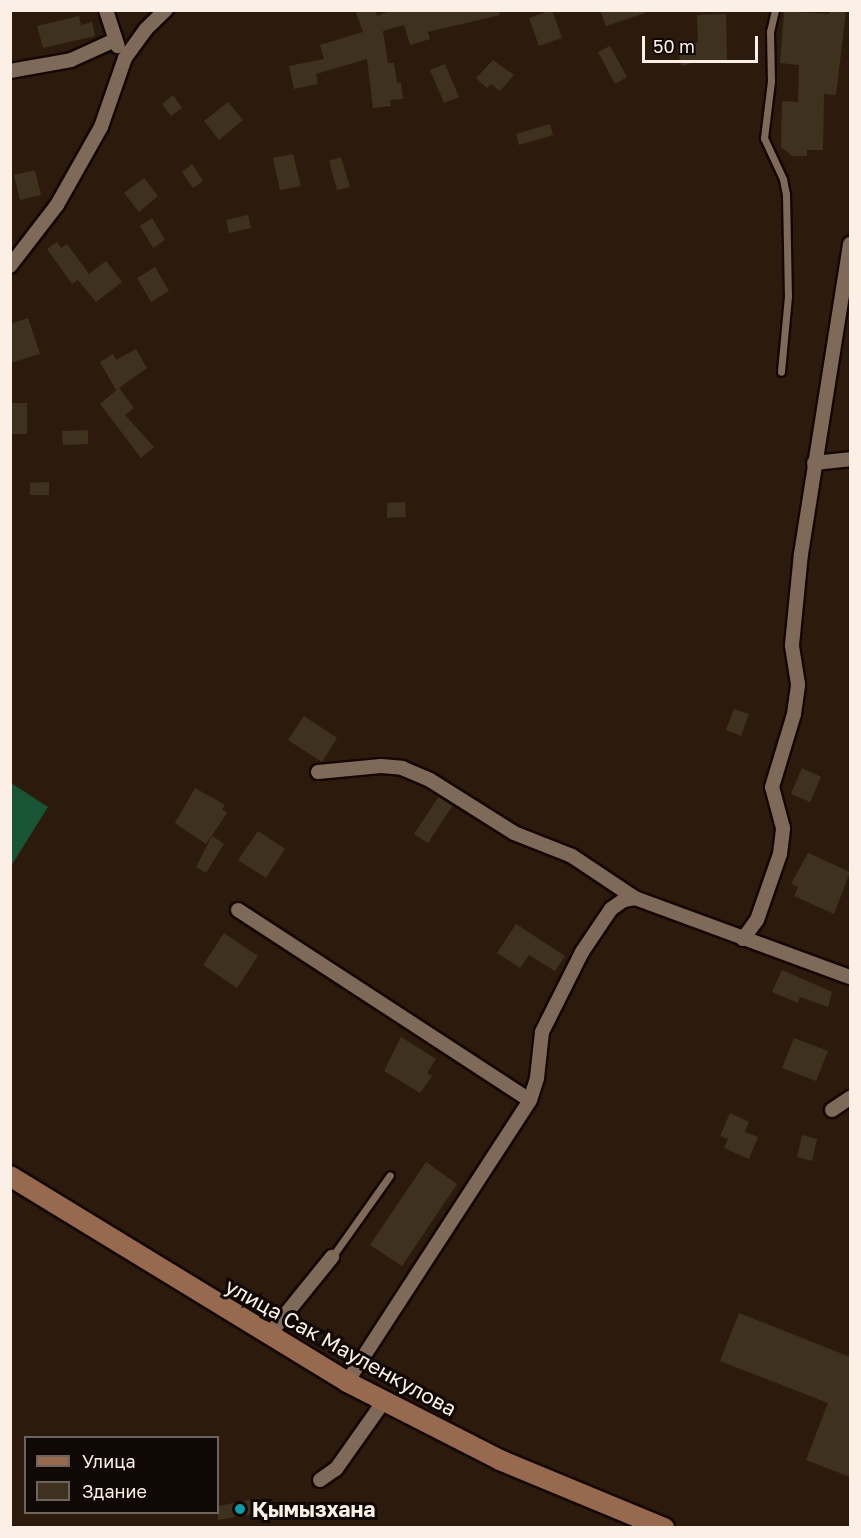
<!DOCTYPE html>
<meta charset="utf-8">
<style>
body{margin:0}
#map{position:relative;width:861px;height:1538px;overflow:hidden;background:#2c1b0d;font-family:"Golos Text",sans-serif}
div>[style]{position:absolute}
.green>*{inset:0;background:#185535}
.building>*{inset:0;background:#3e321e}
.roads{filter:drop-shadow(2px 0 #140600) drop-shadow(-2px 0 #140600) drop-shadow(0 2px #140600) drop-shadow(0 -2px #140600)}
.service>*{height:7px;margin:-3.5px;padding:0 3.5px;transform-origin:3.5px;border-radius:3.5px;background:#7f6a5a}
.minor>*{height:14px;margin:-7px;padding:0 7px;transform-origin:7px;border-radius:7px;background:#7f6a5a}
.secondary>*{height:20px;margin:-10px;padding:0 10px;transform-origin:10px;border-radius:10px;background:#976a50}
.dots>*{width:16px;height:16px;translate:-50% -50%;box-sizing:border-box;border:3px solid #0f0804;border-radius:50%}
span{translate:-50% -50%;white-space:nowrap;text-align:center;line-height:1.15;-webkit-text-stroke:6px #0f0804;paint-order:stroke}
.street-label{font-size:21px;color:#fbefe6}
.poi-label{font-size:21px;color:#fbefe6;font-weight:700}
.left{translate:0 -50%;text-align:left}
.frame{position:absolute;inset:0;border:12px solid #fbefe6;pointer-events:none}
.legend{position:absolute;left:24px;top:1436px;width:195px;height:78px;box-sizing:border-box;background:#0f0804;border:2px solid #6d645e;margin:0;padding:8px 10px;list-style:none;font-size:18px;color:#fbefe6}
.legend li{display:flex;align-items:center;gap:12px;height:30px}
.legend b{width:30px;border:2px solid #6d645e}
.scale{position:absolute;left:642px;top:36px;width:116px;height:27px;box-sizing:border-box;border:3px solid #fbefe6;border-top:0;padding-left:8px;font-size:18px;line-height:21px;white-space:nowrap;color:#fbefe6;-webkit-text-stroke:4px #0f0804;paint-order:stroke}
</style>
<div id="map">
<div class="green">
<i style="clip-path:polygon(11px 783px,48px 807px,11px 866px)"></i>
</div>
<div class="building">
<i style="clip-path:polygon(355px 10px,375px 10px,377px 16px,393px 10px,499px 10px,500px 15px,428px 32px,430px 39px,410px 45px,404px 25px,383px 31px,388px 63px,394px 63px,397px 83px,401px 82px,403px 99px,390px 100px,391px 106px,373px 108px,367px 59px,316px 74px,318px 84px,294px 89px,289px 66px,324px 59px,320px 45px,363px 32px)"></i>
<i style="clip-path:polygon(552px 10px,562px 38px,539px 46px,529px 18px)"></i>
<i style="clip-path:polygon(600px 10px,644px 10px,645px 13px,606px 26px)"></i>
<i style="clip-path:polygon(829px 10px,846px 10px,836px 95px,824px 94px,823px 150px,807px 150px,807px 156px,792px 156px,781px 147px,782px 101px,798px 102px,799px 65px,780px 63px,784px 11px,829px 14px)"></i>
<i style="clip-path:polygon(726px 14px,727px 60px,697px 61px,682px 66px,677px 49px,698px 42px,697px 15px)"></i>
<i style="clip-path:polygon(79px 16px,81px 25px,92px 22px,95px 36px,43px 48px,37px 26px)"></i>
<i style="clip-path:polygon(610px 46px,627px 77px,615px 84px,598px 52px)"></i>
<i style="clip-path:polygon(493px 60px,514px 75px,500px 91px,491px 84px,487px 88px,476px 78px)"></i>
<i style="clip-path:polygon(445px 64px,459px 97px,444px 103px,430px 70px)"></i>
<i style="clip-path:polygon(173px 95px,182px 108px,171px 116px,162px 104px)"></i>
<i style="clip-path:polygon(228px 102px,243px 120px,219px 140px,204px 121px)"></i>
<i style="clip-path:polygon(550px 124px,553px 135px,519px 145px,516px 134px)"></i>
<i style="clip-path:polygon(293px 154px,301px 186px,280px 190px,273px 158px)"></i>
<i style="clip-path:polygon(341px 157px,350px 187px,337px 190px,329px 161px)"></i>
<i style="clip-path:polygon(192px 164px,203px 181px,193px 188px,182px 172px)"></i>
<i style="clip-path:polygon(35px 170px,41px 195px,20px 200px,14px 175px)"></i>
<i style="clip-path:polygon(144px 178px,158px 196px,139px 212px,124px 193px)"></i>
<i style="clip-path:polygon(248px 215px,251px 228px,229px 233px,226px 220px)"></i>
<i style="clip-path:polygon(152px 218px,165px 240px,153px 248px,140px 226px)"></i>
<i style="clip-path:polygon(57px 242px,61px 248px,67px 244px,89px 274px,106px 261px,122px 282px,96px 302px,78px 280px,72px 284px,47px 249px)"></i>
<i style="clip-path:polygon(155px 267px,169px 291px,151px 302px,137px 278px)"></i>
<i style="clip-path:polygon(28px 318px,40px 354px,10px 363px,10px 324px)"></i>
<i style="clip-path:polygon(136px 349px,147px 368px,116px 390px,100px 362px,113px 354px,116px 360px)"></i>
<i style="clip-path:polygon(119px 388px,134px 408px,125px 415px,154px 447px,141px 458px,100px 404px)"></i>
<i style="clip-path:polygon(10px 403px,27px 403px,27px 434px,10px 434px)"></i>
<i style="clip-path:polygon(88px 430px,88px 444px,63px 445px,62px 431px)"></i>
<i style="clip-path:polygon(49px 482px,49px 495px,30px 495px,30px 483px)"></i>
<i style="clip-path:polygon(405px 502px,406px 517px,387px 518px,387px 503px)"></i>
<i style="clip-path:polygon(734px 709px,749px 714px,741px 736px,726px 730px)"></i>
<i style="clip-path:polygon(304px 716px,337px 738px,322px 762px,288px 740px)"></i>
<i style="clip-path:polygon(802px 768px,821px 777px,810px 802px,791px 794px)"></i>
<i style="clip-path:polygon(195px 788px,225px 805px,222px 809px,227px 813px,206px 844px,175px 823px)"></i>
<i style="clip-path:polygon(439px 796px,453px 805px,428px 843px,414px 834px)"></i>
<i style="clip-path:polygon(258px 831px,285px 849px,266px 878px,238px 860px)"></i>
<i style="clip-path:polygon(212px 836px,224px 844px,206px 873px,196px 867px)"></i>
<i style="clip-path:polygon(808px 853px,850px 872px,834px 914px,794px 896px,798px 887px,791px 884px)"></i>
<i style="clip-path:polygon(516px 924px,565px 956px,555px 971px,529px 955px,520px 968px,497px 953px)"></i>
<i style="clip-path:polygon(224px 933px,258px 956px,237px 988px,203px 965px)"></i>
<i style="clip-path:polygon(782px 970px,832px 992px,828px 1007px,800px 997px,798px 1003px,772px 992px)"></i>
<i style="clip-path:polygon(401px 1037px,436px 1059px,427px 1073px,432px 1076px,420px 1093px,384px 1071px)"></i>
<i style="clip-path:polygon(794px 1038px,828px 1051px,816px 1081px,782px 1068px)"></i>
<i style="clip-path:polygon(730px 1113px,749px 1122px,745px 1132px,758px 1137px,749px 1159px,724px 1148px,728px 1139px,720px 1136px)"></i>
<i style="clip-path:polygon(802px 1135px,817px 1139px,812px 1161px,797px 1157px)"></i>
<i style="clip-path:polygon(426px 1162px,457px 1184px,402px 1266px,370px 1245px)"></i>
<i style="clip-path:polygon(739px 1313px,850px 1357px,850px 1477px,806px 1460px,828px 1403px,720px 1361px)"></i>
<i style="clip-path:polygon(260px 1498px,263px 1512px,218px 1520px,218px 1506px)"></i>
</div>
<div class="roads">
<div class="service">
<i style="left:775px;top:10px;width:22px;rotate:103deg"></i>
<i style="left:770px;top:31px;width:50px;rotate:88.9deg"></i>
<i style="left:771px;top:81px;width:57px;rotate:97deg"></i>
<i style="left:764px;top:138px;width:45px;rotate:65.1deg"></i>
<i style="left:783px;top:179px;width:15px;rotate:79deg"></i>
<i style="left:786px;top:194px;width:102px;rotate:88.9deg"></i>
<i style="left:788px;top:296px;width:76px;rotate:95.3deg"></i>
<i style="left:332px;top:1257px;width:100px;rotate:-54.7deg"></i>
</div>
<div class="minor">
<i style="left:106px;top:10px;width:38px;rotate:72deg"></i>
<i style="left:10px;top:71px;width:62px;rotate:-10.2deg"></i>
<i style="left:71px;top:60px;width:48px;rotate:-24.4deg"></i>
<i style="left:10px;top:266px;width:77px;rotate:-52.4deg"></i>
<i style="left:57px;top:205px;width:90px;rotate:-60.6deg"></i>
<i style="left:101px;top:127px;width:73px;rotate:-70.8deg"></i>
<i style="left:125px;top:58px;width:36px;rotate:-54deg"></i>
<i style="left:146px;top:29px;width:28px;rotate:-44deg"></i>
<i style="left:814px;top:463px;width:36px;rotate:-6deg"></i>
<i style="left:318px;top:772px;width:63px;rotate:-5.4deg"></i>
<i style="left:381px;top:766px;width:21px;rotate:5deg"></i>
<i style="left:402px;top:768px;width:30px;rotate:23deg"></i>
<i style="left:430px;top:780px;width:99px;rotate:32.2deg"></i>
<i style="left:514px;top:833px;width:62px;rotate:21.6deg"></i>
<i style="left:572px;top:856px;width:76px;rotate:33.7deg"></i>
<i style="left:635px;top:898px;width:229px;rotate:20.2deg"></i>
<i style="left:238px;top:910px;width:348px;rotate:33.1deg"></i>
<i style="left:743px;top:939px;width:24px;rotate:-54deg"></i>
<i style="left:757px;top:920px;width:70px;rotate:-70.8deg"></i>
<i style="left:780px;top:854px;width:26px;rotate:-83deg"></i>
<i style="left:783px;top:828px;width:42px;rotate:-105deg"></i>
<i style="left:772px;top:787px;width:76px;rotate:-73.2deg"></i>
<i style="left:794px;top:714px;width:30px;rotate:-82deg"></i>
<i style="left:798px;top:684px;width:39px;rotate:-99deg"></i>
<i style="left:792px;top:645px;width:91px;rotate:-84.4deg"></i>
<i style="left:801px;top:554px;width:314px;rotate:-81deg"></i>
<i style="left:832px;top:1110px;width:22px;rotate:-34deg"></i>
<i style="left:268px;top:1336px;width:102px;rotate:-51deg"></i>
<i style="left:347px;top:1382px;width:336px;rotate:-57deg"></i>
<i style="left:530px;top:1100px;width:23px;rotate:-72deg"></i>
<i style="left:537px;top:1078px;width:46px;rotate:-83.8deg"></i>
<i style="left:542px;top:1032px;width:89px;rotate:-63.4deg"></i>
<i style="left:582px;top:952px;width:52px;rotate:-56deg"></i>
<i style="left:611px;top:909px;width:16px;rotate:-35deg"></i>
<i style="left:624px;top:900px;width:11px;rotate:-10deg"></i>
<i style="left:320px;top:1480px;width:19px;rotate:-35deg"></i>
<i style="left:336px;top:1469px;width:83px;rotate:-54.8deg"></i>
</div>
<div class="secondary">
<i style="left:10px;top:1176px;width:395px;rotate:31.4deg"></i>
<i style="left:347px;top:1382px;width:172px;rotate:27deg"></i>
<i style="left:500px;top:1460px;width:178px;rotate:22.5deg"></i>
</div>
</div>
<div class="dots">
<i style="left:240px;top:1509px;background:#0f9aa8"></i>
</div>
<div class="street-label">
<span style="left:341px;top:1347px;rotate:29deg">улица Сак Мауленкулова</span>
</div>
<div class="poi-label">
<span class="left" style="left:252px;top:1509px">Қымызхана</span>
</div>
<div class="frame"></div>
<ul class="legend">
<li><b style="height:8px;background:#976a50"></b>Улица</li>
<li><b style="height:16px;background:#3e321e"></b>Здание</li>
</ul>
<div class="scale">50 m</div>
</div>
